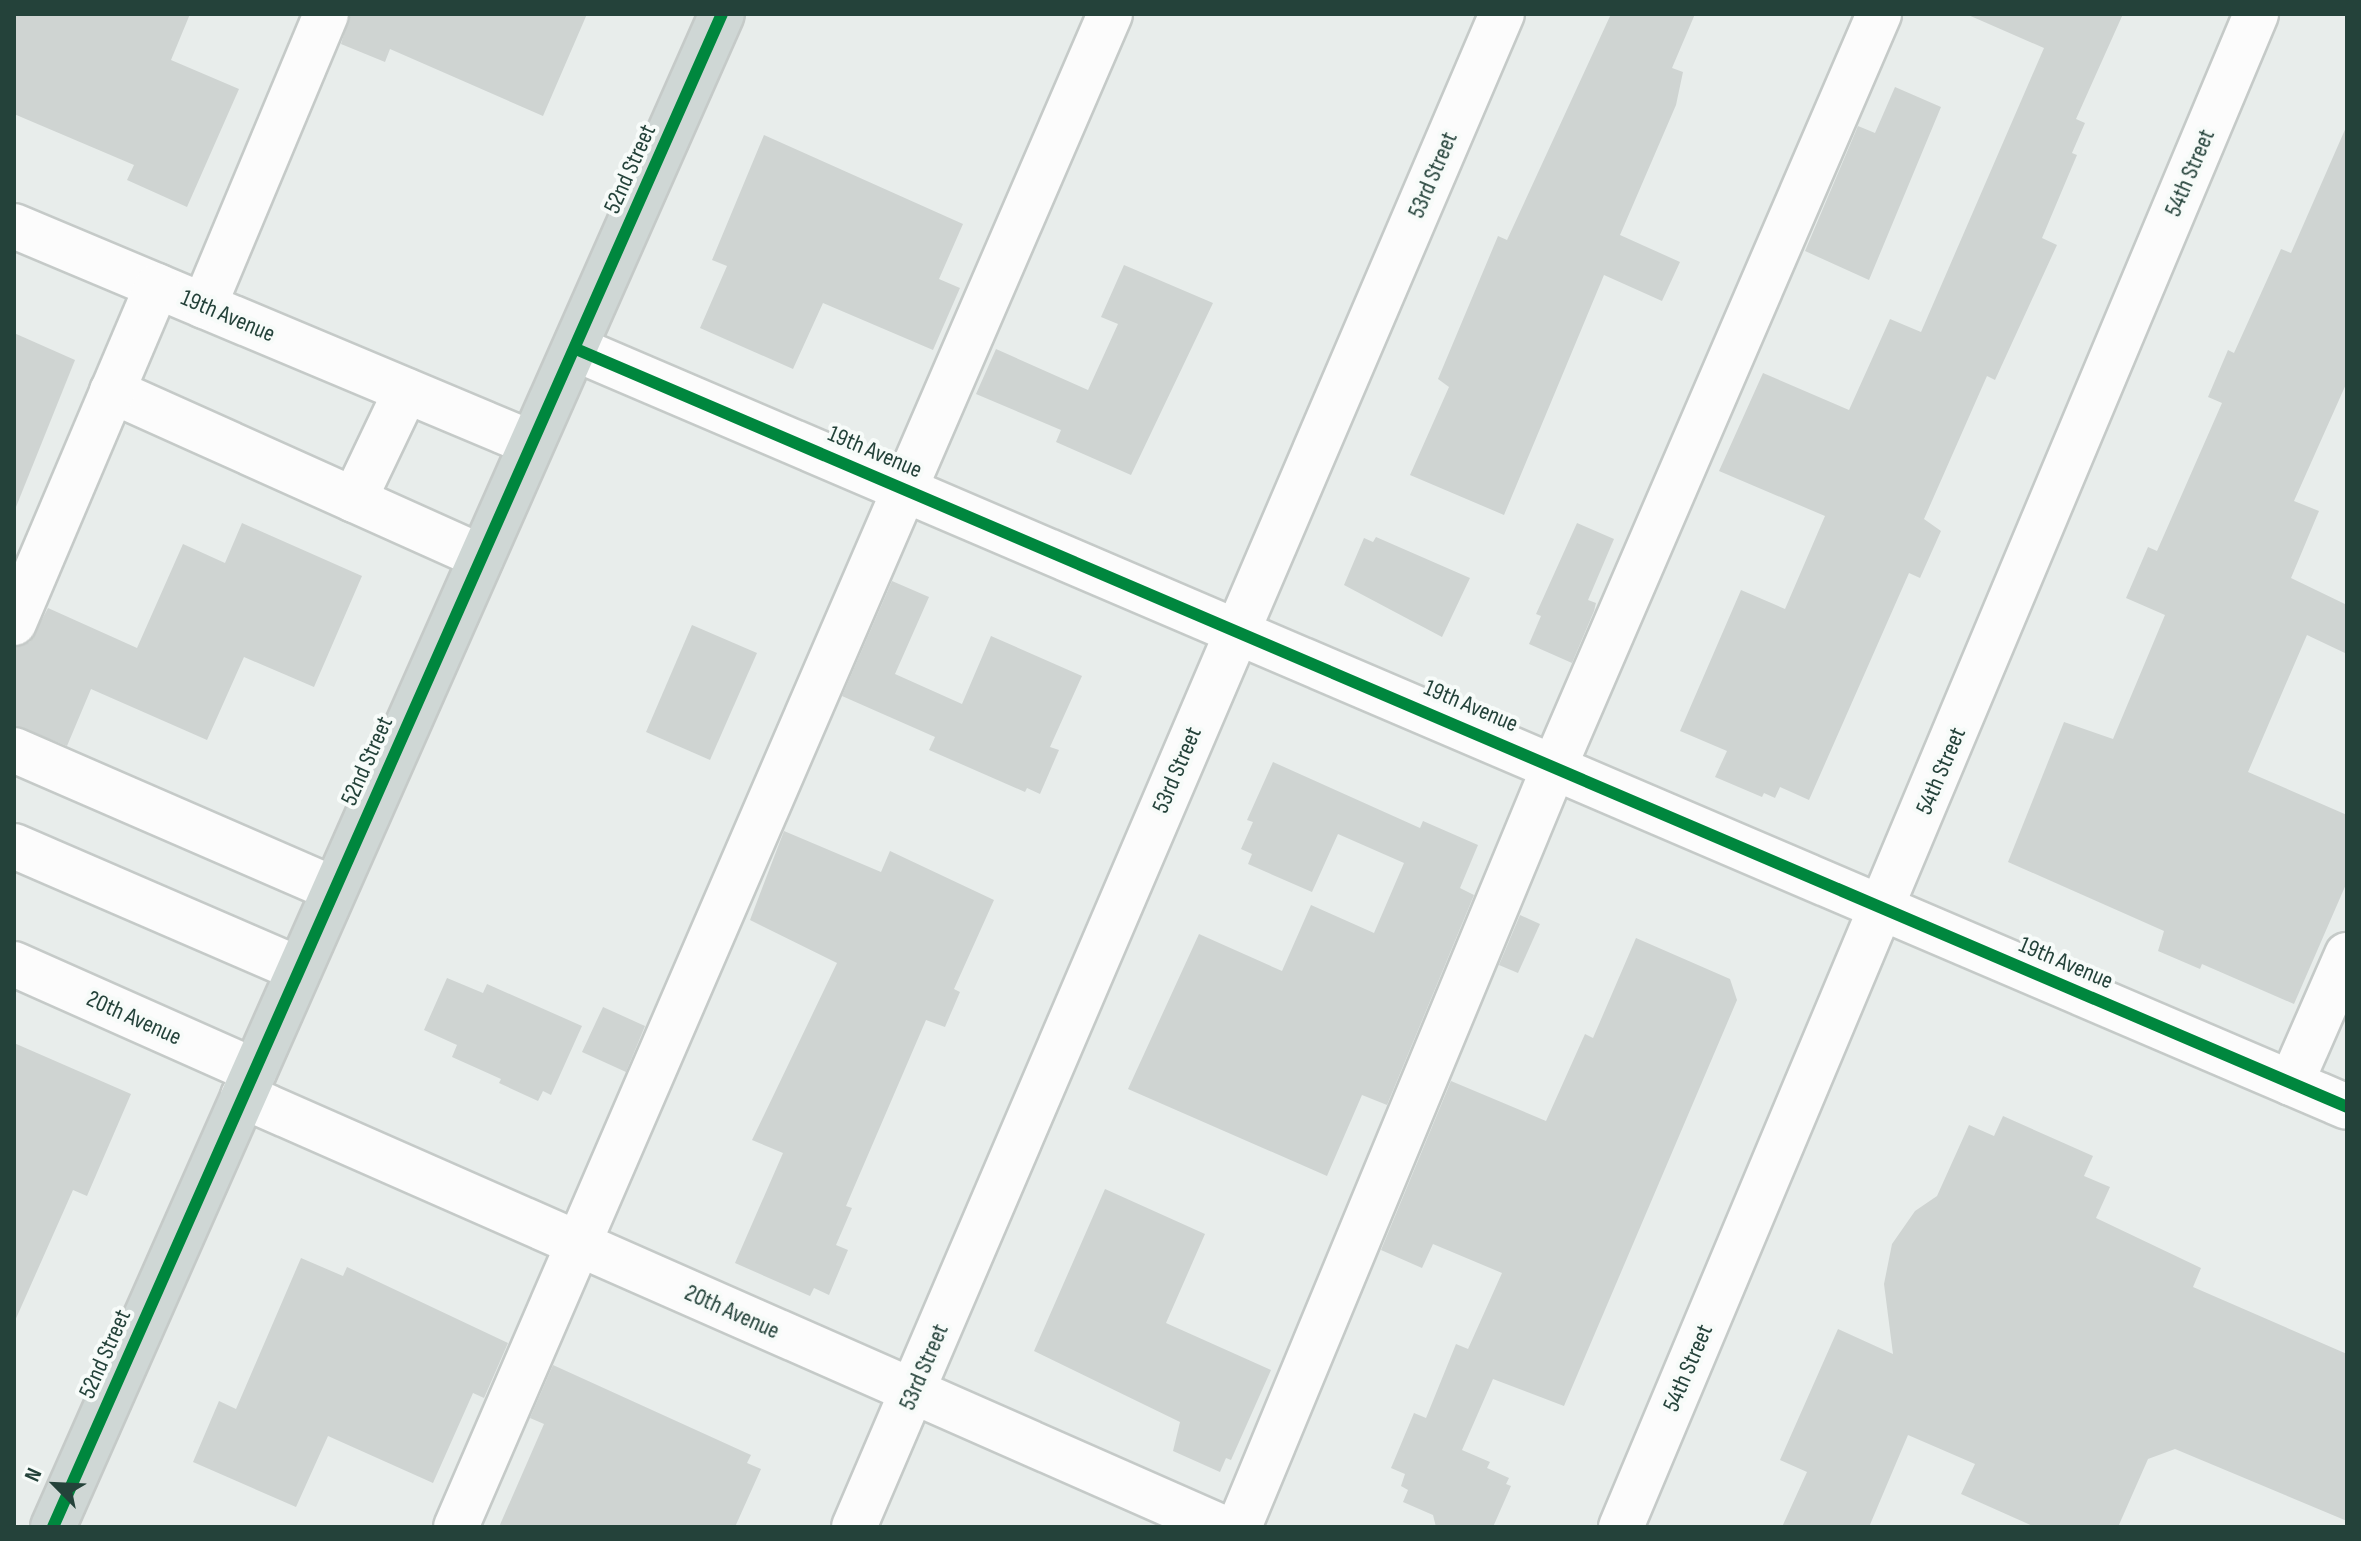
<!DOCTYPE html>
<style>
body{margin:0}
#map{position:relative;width:2361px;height:1541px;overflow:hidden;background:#e8edeb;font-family:"Sofia Sans Condensed",sans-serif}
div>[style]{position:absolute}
.building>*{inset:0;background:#cfd4d2}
.roads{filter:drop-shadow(2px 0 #c5cac8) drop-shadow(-2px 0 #c5cac8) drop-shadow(0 2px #c5cac8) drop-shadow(0 -2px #c5cac8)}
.minor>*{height:44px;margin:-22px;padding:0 22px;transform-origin:22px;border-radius:22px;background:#fcfcfc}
.major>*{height:44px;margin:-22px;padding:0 22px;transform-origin:22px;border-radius:22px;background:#cfd7d5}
.cycleway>*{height:12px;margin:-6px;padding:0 6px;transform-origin:6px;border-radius:6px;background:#00873e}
span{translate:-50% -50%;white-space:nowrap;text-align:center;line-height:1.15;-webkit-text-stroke:8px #f7fbf9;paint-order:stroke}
.street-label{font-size:24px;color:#24423a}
.frame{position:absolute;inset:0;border:16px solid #24423a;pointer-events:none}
.north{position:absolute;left:16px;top:1445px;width:80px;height:80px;-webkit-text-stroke:6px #f7fbf9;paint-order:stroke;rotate:294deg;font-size:22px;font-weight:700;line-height:32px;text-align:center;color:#24423a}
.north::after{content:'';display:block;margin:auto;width:28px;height:36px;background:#24423a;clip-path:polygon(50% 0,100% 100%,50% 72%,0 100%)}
</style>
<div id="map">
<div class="building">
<i style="clip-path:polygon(14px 14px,190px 14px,171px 60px,239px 89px,187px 207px,127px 180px,134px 165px,14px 114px)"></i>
<i style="clip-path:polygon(350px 14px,587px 14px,543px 116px,390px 49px,385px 62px,341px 44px)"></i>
<i style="clip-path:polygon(1611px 14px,1695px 14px,1672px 68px,1683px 72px,1676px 105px,1620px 235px,1680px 262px,1662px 301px,1604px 275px,1504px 515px,1410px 475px,1449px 387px,1438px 379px,1498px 236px,1507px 240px)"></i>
<i style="clip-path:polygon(1966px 14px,2123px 14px,2076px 119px,2085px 123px,2072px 153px,2077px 155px,2042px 238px,2057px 245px,1995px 380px,1987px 376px,1924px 519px,1941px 531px,1920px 578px,1909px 573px,1809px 800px,1780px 787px,1775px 798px,1764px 793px,1762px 797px,1715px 777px,1727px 751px,1680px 731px,1741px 590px,1785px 609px,1825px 516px,1719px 471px,1763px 373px,1849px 410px,1890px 319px,1921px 332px,2044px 48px)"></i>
<i style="clip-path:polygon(1895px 87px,1941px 107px,1869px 280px,1805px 251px,1858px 126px,1875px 133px)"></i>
<i style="clip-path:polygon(2347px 125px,2347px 382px,2294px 501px,2319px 511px,2291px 578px,2347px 605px,2347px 654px,2307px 635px,2248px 772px,2347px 815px,2347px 882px,2294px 1004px,2202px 964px,2200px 969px,2158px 951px,2164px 931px,2008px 862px,2064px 722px,2113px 739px,2165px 615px,2126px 598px,2148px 547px,2157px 551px,2222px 403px,2208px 397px,2228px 350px,2234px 353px,2281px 249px,2291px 253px)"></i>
<i style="clip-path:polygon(764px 135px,963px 224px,939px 279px,960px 288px,933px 350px,823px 303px,793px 369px,700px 328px,727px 266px,712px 260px)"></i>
<i style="clip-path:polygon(1124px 265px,1213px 303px,1131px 475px,1056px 442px,1061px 430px,976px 394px,996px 349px,1088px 390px,1118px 324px,1101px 317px)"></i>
<i style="clip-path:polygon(14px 333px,75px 360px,16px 507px,14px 506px)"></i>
<i style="clip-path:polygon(242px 523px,362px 576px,314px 687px,244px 657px,207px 740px,91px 689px,67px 746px,14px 725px,14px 647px,30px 642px,48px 608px,137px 648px,183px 544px,225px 563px)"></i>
<i style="clip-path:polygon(1577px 523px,1614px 539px,1588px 600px,1596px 603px,1594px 611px,1572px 663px,1529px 644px,1541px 616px,1536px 614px)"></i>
<i style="clip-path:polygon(1376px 537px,1470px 578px,1442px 637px,1344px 585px,1364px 538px,1373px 542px)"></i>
<i style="clip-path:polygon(892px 581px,929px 597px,895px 674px,962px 704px,991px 636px,1082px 676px,1050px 747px,1059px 750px,1040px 794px,1027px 788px,1025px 792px,929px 750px,935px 737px,842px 696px)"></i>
<i style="clip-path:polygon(692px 625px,757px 653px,710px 760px,646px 732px)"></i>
<i style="clip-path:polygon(1273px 762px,1420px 828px,1423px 821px,1478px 845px,1460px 888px,1474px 895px,1387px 1105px,1362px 1095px,1327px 1176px,1128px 1089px,1199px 934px,1282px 971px,1311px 905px,1374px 933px,1404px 863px,1338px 834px,1312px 892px,1248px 864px,1252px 854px,1241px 849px,1253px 822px,1247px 820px)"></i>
<i style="clip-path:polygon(784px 831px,881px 872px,890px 851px,994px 900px,954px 989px,960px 992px,945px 1027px,926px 1020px,846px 1206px,852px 1208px,836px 1245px,848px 1250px,829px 1295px,814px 1288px,810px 1296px,735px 1263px,783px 1153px,752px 1140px,837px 963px,750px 920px)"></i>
<i style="clip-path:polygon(1520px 915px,1540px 924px,1518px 973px,1499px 965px)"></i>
<i style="clip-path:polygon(1636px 938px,1730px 979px,1737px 1000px,1564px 1406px,1493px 1379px,1462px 1450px,1490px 1462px,1487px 1468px,1509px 1478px,1506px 1484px,1511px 1486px,1493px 1527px,1436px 1527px,1433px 1515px,1403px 1502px,1408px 1490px,1401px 1486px,1405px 1474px,1391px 1468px,1414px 1413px,1426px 1418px,1456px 1344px,1468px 1349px,1502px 1273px,1433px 1244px,1422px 1268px,1381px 1250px,1451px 1081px,1546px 1121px,1585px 1034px,1593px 1038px)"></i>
<i style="clip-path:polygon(447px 978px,483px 993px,487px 984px,582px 1026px,551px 1095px,543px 1091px,538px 1101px,499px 1083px,501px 1079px,452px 1057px,457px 1045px,424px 1030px)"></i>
<i style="clip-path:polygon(603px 1007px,645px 1026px,626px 1072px,582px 1052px)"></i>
<i style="clip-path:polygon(14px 1043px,131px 1094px,87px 1196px,73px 1190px,14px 1323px)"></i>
<i style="clip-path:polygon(2003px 1116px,2093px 1156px,2084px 1176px,2110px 1187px,2096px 1218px,2201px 1268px,2193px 1287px,2347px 1354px,2347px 1521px,2175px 1449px,2148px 1459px,2118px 1527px,2035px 1527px,1961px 1494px,1975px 1464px,1908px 1435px,1869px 1527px,1782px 1527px,1807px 1472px,1780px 1460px,1838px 1329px,1893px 1354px,1884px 1284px,1892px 1244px,1915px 1211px,1937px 1196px,1969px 1125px,1994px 1136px)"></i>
<i style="clip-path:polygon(1105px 1189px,1205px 1234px,1166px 1323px,1271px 1370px,1231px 1460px,1226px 1458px,1220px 1472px,1173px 1451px,1180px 1422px,1034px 1351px)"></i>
<i style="clip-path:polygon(301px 1258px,343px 1276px,347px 1267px,508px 1343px,484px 1398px,473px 1393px,433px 1483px,328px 1436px,296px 1507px,193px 1462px,219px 1401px,236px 1409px)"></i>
<i style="clip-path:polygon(553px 1365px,751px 1455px,747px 1463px,761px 1469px,735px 1527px,499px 1527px,544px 1424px,530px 1418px)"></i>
</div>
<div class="roads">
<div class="minor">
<i style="left:14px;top:226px;width:561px;rotate:22.77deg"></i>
<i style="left:204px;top:306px;width:316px;rotate:-67.3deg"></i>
<i style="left:576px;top:349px;width:1926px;rotate:23.17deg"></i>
<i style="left:112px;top:391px;width:405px;rotate:24.2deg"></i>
<i style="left:354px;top:500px;width:121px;rotate:-64.5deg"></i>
<i style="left:14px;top:623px;width:366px;rotate:-67deg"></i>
<i style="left:14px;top:750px;width:349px;rotate:23.5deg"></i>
<i style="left:14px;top:846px;width:309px;rotate:23.4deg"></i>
<i style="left:14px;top:964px;width:263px;rotate:24deg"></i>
<i style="left:2291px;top:1083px;width:140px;rotate:-66.4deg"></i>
<i style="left:243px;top:1096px;width:1069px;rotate:23.78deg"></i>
<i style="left:456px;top:1527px;width:1648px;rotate:-66.62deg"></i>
<i style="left:854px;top:1527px;width:1646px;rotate:-66.82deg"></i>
<i style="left:1239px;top:1527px;width:825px;rotate:-67.48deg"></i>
<i style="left:1555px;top:765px;width:818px;rotate:-66.66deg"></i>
<i style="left:1621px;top:1527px;width:1641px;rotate:-67.23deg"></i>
</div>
<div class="major">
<i style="left:53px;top:1527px;width:1654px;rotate:-66.15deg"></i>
</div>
</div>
<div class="cycleway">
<i style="left:576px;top:349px;width:1926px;rotate:23.17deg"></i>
<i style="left:53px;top:1527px;width:1654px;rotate:-66.15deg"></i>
</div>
<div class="street-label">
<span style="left:630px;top:169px;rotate:-66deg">52nd Street</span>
<span style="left:2190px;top:173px;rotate:-67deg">54th Street</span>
<span style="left:1433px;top:175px;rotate:-67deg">53rd Street</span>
<span style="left:228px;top:316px;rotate:23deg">19th Avenue</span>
<span style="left:875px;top:452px;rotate:23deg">19th Avenue</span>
<span style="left:1471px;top:706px;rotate:23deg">19th Avenue</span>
<span style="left:367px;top:761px;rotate:-66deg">52nd Street</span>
<span style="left:1177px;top:770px;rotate:-67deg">53rd Street</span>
<span style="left:1941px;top:771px;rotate:-67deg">54th Street</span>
<span style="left:2066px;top:963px;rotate:23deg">19th Avenue</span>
<span style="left:134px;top:1018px;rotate:24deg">20th Avenue</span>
<span style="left:732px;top:1312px;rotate:24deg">20th Avenue</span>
<span style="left:105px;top:1354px;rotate:-66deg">52nd Street</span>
<span style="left:924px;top:1367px;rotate:-67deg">53rd Street</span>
<span style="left:1688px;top:1368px;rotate:-67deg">54th Street</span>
</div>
<div class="frame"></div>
<div class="north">N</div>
</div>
